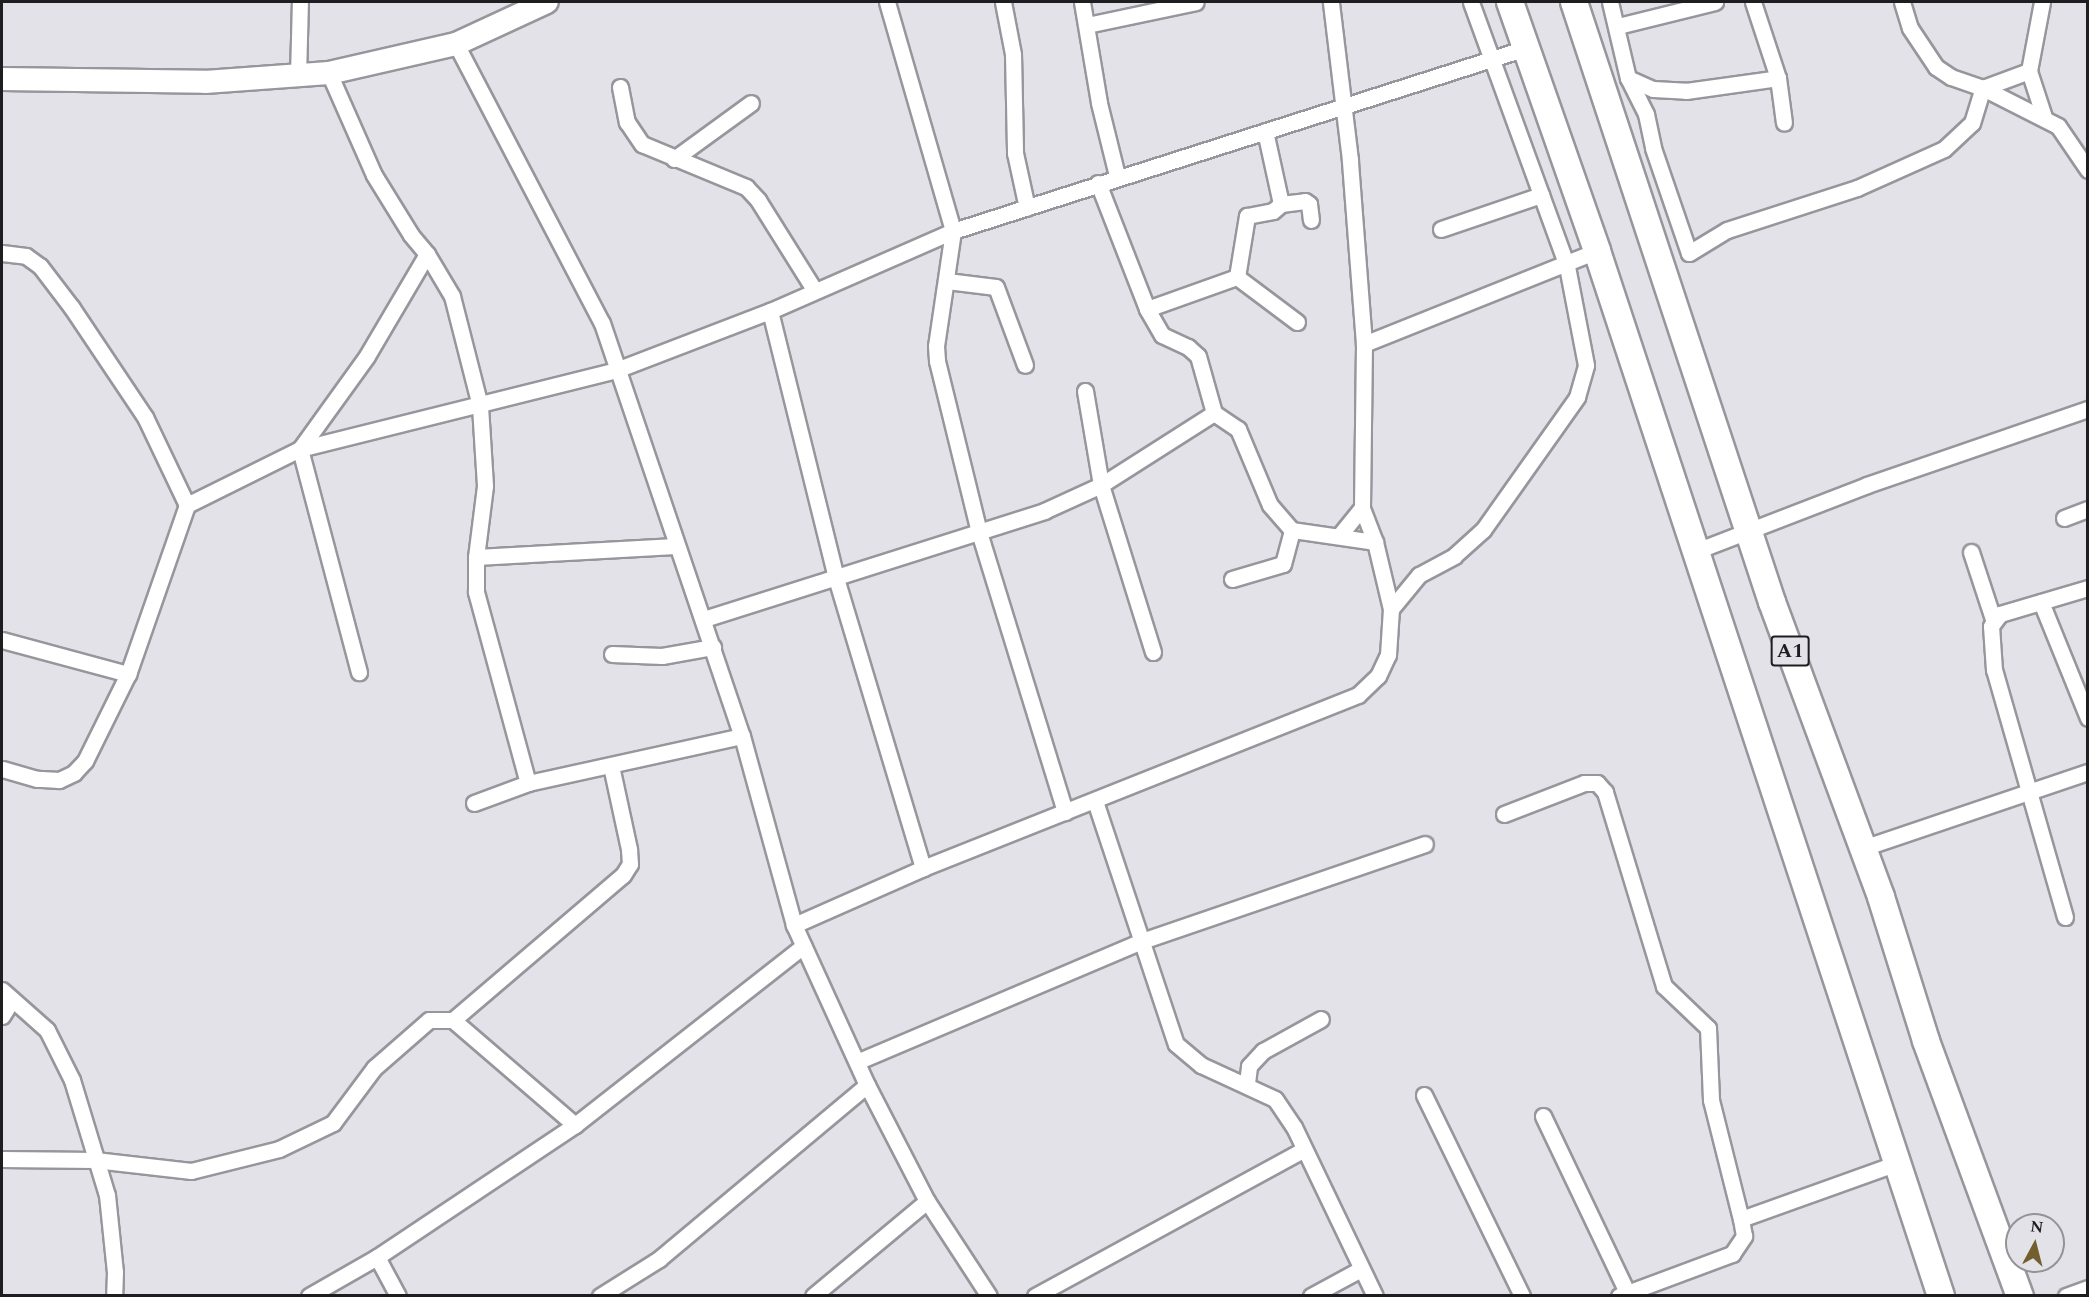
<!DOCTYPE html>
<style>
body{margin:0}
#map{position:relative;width:2089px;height:1297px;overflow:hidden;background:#e2e2e8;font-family:Spectral,serif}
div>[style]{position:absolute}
.roads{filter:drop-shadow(2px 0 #96979c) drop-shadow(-2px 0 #96979c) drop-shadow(0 2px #96979c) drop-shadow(0 -2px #96979c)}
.street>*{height:15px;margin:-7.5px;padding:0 7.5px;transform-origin:7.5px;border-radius:7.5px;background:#fff}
.secondary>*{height:22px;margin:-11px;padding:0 11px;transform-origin:11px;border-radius:11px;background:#fff}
.primary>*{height:26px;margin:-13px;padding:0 13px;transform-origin:13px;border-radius:13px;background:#fff}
span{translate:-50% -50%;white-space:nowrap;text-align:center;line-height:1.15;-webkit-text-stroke:4.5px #e2e2e8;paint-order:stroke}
.shield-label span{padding:2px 4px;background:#e2e2e8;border:2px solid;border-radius:4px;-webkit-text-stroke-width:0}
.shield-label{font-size:20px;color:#1e1e20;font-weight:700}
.frame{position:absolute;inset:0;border:3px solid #1e1e20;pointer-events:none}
.north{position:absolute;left:2005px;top:1213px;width:60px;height:60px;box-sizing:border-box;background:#e2e2e8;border:2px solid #949498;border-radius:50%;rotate:7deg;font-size:16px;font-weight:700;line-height:24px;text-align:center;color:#1e1e20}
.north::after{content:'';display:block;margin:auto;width:21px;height:27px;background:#735f2e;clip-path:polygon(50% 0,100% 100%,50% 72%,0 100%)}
</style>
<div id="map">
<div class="roads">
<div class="street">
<i style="left:887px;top:2px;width:238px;rotate:73.9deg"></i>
<i style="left:953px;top:231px;width:116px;rotate:98.4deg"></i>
<i style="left:936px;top:346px;width:15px;rotate:86deg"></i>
<i style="left:937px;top:361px;width:176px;rotate:76.2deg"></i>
<i style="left:979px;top:532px;width:293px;rotate:72.9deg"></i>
<i style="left:1003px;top:2px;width:53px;rotate:79.1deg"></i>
<i style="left:1013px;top:54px;width:99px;rotate:88.8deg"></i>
<i style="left:1015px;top:153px;width:56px;rotate:77.7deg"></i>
<i style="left:1082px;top:2px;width:102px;rotate:80.4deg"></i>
<i style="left:1099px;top:103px;width:75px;rotate:76.1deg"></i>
<i style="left:1610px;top:2px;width:78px;rotate:76.7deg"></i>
<i style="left:1628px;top:78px;width:40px;rotate:63.4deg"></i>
<i style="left:1646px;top:114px;width:35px;rotate:78deg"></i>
<i style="left:1653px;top:148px;width:111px;rotate:71.1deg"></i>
<i style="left:1689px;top:253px;width:44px;rotate:-31.2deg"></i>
<i style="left:1727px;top:230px;width:137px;rotate:-17.9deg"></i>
<i style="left:1857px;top:188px;width:95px;rotate:-24.1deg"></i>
<i style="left:1944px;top:149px;width:38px;rotate:-43deg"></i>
<i style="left:1972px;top:123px;width:37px;rotate:-73deg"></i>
<i style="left:1983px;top:88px;width:49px;rotate:-20.3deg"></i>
<i style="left:1753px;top:2px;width:80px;rotate:71.8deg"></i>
<i style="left:1778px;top:78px;width:45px;rotate:82.4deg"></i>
<i style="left:1902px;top:2px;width:27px;rotate:73deg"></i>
<i style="left:1910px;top:28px;width:47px;rotate:56.3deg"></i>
<i style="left:1936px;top:67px;width:18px;rotate:34deg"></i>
<i style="left:1951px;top:77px;width:34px;rotate:19deg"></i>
<i style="left:1983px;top:88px;width:84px;rotate:26.9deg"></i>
<i style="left:2058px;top:126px;width:53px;rotate:55.7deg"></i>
<i style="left:2042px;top:2px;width:70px;rotate:100.7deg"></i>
<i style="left:2029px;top:71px;width:48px;rotate:71.9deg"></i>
<i style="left:1087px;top:25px;width:111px;rotate:-11.9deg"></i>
<i style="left:1618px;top:26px;width:100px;rotate:-13.9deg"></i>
<i style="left:456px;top:44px;width:315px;rotate:62.4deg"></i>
<i style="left:602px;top:323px;width:436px;rotate:71.3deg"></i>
<i style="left:742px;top:736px;width:196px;rotate:74.6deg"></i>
<i style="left:794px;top:925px;width:176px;rotate:65.5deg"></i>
<i style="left:867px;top:1085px;width:131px;rotate:62.7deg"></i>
<i style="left:927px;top:1201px;width:148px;rotate:140.2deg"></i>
<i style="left:329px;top:73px;width:111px;rotate:66.2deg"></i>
<i style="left:374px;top:175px;width:70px;rotate:58.3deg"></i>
<i style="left:411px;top:235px;width:25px;rotate:50deg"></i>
<i style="left:427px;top:254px;width:118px;rotate:120.5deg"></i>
<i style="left:367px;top:356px;width:115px;rotate:125.8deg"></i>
<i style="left:300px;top:449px;width:231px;rotate:75.2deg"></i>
<i style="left:298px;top:76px;width:74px;rotate:-88.5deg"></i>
<i style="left:1628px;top:78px;width:27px;rotate:24deg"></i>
<i style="left:1653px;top:89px;width:33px;rotate:3deg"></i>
<i style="left:1686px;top:91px;width:93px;rotate:-8deg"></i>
<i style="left:620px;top:87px;width:36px;rotate:79deg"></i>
<i style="left:627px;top:122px;width:27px;rotate:56deg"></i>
<i style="left:642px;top:144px;width:113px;rotate:22.5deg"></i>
<i style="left:746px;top:187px;width:18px;rotate:47deg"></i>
<i style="left:758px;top:200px;width:107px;rotate:57.9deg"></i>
<i style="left:1265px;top:131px;width:75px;rotate:77.6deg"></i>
<i style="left:674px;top:159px;width:95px;rotate:-36deg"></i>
<i style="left:1098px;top:183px;width:135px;rotate:68.7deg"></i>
<i style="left:1147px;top:309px;width:30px;rotate:60deg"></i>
<i style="left:1162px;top:335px;width:29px;rotate:25deg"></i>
<i style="left:1188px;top:347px;width:13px;rotate:42deg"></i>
<i style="left:1198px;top:356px;width:59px;rotate:74.3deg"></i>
<i style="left:1441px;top:229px;width:106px;rotate:-18.8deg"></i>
<i style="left:2px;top:253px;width:24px;rotate:7deg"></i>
<i style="left:26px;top:256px;width:17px;rotate:36deg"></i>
<i style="left:40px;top:266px;width:53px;rotate:52.7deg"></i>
<i style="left:72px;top:308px;width:131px;rotate:56.2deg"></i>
<i style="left:145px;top:417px;width:98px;rotate:64.5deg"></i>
<i style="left:187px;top:505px;width:179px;rotate:109.2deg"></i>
<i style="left:128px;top:674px;width:97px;rotate:116.3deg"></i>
<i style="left:85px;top:761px;width:16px;rotate:133deg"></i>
<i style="left:74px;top:773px;width:17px;rotate:155deg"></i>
<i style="left:59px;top:780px;width:22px;rotate:-177deg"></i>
<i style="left:37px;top:779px;width:36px;rotate:-164deg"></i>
<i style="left:427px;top:254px;width:49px;rotate:59.2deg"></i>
<i style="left:452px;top:296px;width:114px;rotate:75.7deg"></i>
<i style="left:480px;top:406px;width:80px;rotate:86.4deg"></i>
<i style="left:485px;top:486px;width:72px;rotate:97.2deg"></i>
<i style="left:1237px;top:277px;width:75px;rotate:36.9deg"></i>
<i style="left:947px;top:281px;width:49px;rotate:7deg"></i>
<i style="left:996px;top:287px;width:83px;rotate:69.6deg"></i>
<i style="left:1147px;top:309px;width:96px;rotate:-19.6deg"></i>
<i style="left:1237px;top:277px;width:62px;rotate:-80.7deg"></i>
<i style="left:1247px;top:216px;width:26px;rotate:-11deg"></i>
<i style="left:1273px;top:211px;width:11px;rotate:-41deg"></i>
<i style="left:1281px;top:204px;width:24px;rotate:-7deg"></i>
<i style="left:1305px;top:201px;width:5px;rotate:37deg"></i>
<i style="left:1309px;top:204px;width:16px;rotate:83deg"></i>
<i style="left:770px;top:311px;width:275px;rotate:76.1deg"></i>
<i style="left:836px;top:578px;width:303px;rotate:73.3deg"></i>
<i style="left:1364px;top:344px;width:251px;rotate:-21.8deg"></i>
<i style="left:1085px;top:391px;width:95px;rotate:80.3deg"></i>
<i style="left:1101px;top:485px;width:175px;rotate:72.7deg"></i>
<i style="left:187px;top:505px;width:126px;rotate:-26.4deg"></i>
<i style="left:300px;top:449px;width:326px;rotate:-14deg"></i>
<i style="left:616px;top:370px;width:165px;rotate:-21deg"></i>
<i style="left:770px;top:311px;width:200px;rotate:-23.6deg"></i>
<i style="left:953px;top:231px;width:602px;rotate:-17.71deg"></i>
<i style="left:2064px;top:518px;width:26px;rotate:-21deg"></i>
<i style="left:1339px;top:536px;width:36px;rotate:-51deg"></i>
<i style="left:675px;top:546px;width:199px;rotate:176.8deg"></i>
<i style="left:476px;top:557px;width:35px;rotate:90deg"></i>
<i style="left:476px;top:592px;width:198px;rotate:74.8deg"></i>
<i style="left:528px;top:783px;width:219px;rotate:-12.4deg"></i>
<i style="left:1696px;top:551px;width:183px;rotate:-21.1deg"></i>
<i style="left:1867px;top:485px;width:234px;rotate:-19deg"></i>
<i style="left:1971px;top:552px;width:71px;rotate:71.8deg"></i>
<i style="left:1232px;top:579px;width:53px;rotate:-16.4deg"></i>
<i style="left:1283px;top:564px;width:35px;rotate:-75deg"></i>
<i style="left:2041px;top:602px;width:125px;rotate:67.9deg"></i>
<i style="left:1391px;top:609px;width:44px;rotate:-50.5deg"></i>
<i style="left:1419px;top:575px;width:40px;rotate:-28deg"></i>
<i style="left:1454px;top:556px;width:39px;rotate:-42deg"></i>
<i style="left:1483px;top:530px;width:163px;rotate:-54.7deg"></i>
<i style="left:1577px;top:397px;width:33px;rotate:-74deg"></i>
<i style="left:1586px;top:365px;width:101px;rotate:-100.9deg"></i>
<i style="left:1567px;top:266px;width:281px;rotate:-110deg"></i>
<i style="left:704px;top:619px;width:357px;rotate:-17.6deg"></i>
<i style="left:1044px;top:511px;width:63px;rotate:-24.5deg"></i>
<i style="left:1101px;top:485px;width:134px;rotate:-32.5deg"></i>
<i style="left:1214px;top:413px;width:29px;rotate:34deg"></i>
<i style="left:1238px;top:429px;width:82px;rotate:67.2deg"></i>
<i style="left:1270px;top:505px;width:33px;rotate:49deg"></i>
<i style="left:1292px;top:530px;width:84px;rotate:8.2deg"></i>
<i style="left:2px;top:640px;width:131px;rotate:15.1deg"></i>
<i style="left:612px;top:654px;width:50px;rotate:2.3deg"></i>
<i style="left:662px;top:656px;width:52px;rotate:-10deg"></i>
<i style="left:1095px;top:801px;width:256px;rotate:71.6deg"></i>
<i style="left:1176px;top:1044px;width:33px;rotate:40deg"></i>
<i style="left:1201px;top:1065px;width:81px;rotate:24.7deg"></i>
<i style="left:1275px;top:1099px;width:34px;rotate:56deg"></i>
<i style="left:1294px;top:1127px;width:187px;rotate:64.4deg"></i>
<i style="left:474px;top:803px;width:58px;rotate:-20.3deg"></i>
<i style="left:1504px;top:814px;width:86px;rotate:-21.2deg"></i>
<i style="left:1584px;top:783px;width:13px"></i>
<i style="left:1597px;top:783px;width:12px;rotate:48deg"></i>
<i style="left:1605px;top:792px;width:203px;rotate:73.1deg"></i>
<i style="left:1664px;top:986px;width:61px;rotate:43.7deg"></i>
<i style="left:1708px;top:1028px;width:72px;rotate:87.6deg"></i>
<i style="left:1711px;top:1100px;width:123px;rotate:75.9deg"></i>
<i style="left:1863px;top:848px;width:237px;rotate:-18.7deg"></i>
<i style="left:2065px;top:917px;width:257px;rotate:-106deg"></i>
<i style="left:1994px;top:670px;width:44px;rotate:-93.9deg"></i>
<i style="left:1991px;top:626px;width:15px;rotate:-53deg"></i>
<i style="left:2000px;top:614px;width:92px;rotate:-16.5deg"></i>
<i style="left:794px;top:925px;width:141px;rotate:-23.8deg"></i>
<i style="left:923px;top:868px;width:468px;rotate:-21.7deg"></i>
<i style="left:1358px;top:695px;width:28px;rotate:-44deg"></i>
<i style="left:1378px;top:676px;width:23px;rotate:-65deg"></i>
<i style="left:1388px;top:655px;width:46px;rotate:-86.3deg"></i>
<i style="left:1391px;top:609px;width:69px;rotate:-103.4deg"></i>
<i style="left:1375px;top:542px;width:36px;rotate:-111deg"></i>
<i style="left:1362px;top:508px;width:164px;rotate:-89.3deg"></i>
<i style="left:1364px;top:344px;width:185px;rotate:-94.4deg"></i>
<i style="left:1350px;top:160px;width:159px;rotate:-96.9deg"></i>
<i style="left:2px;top:990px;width:60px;rotate:41.6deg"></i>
<i style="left:47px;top:1030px;width:56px;rotate:63.4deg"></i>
<i style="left:72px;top:1080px;width:120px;rotate:73.1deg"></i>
<i style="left:107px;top:1195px;width:77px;rotate:84.1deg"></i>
<i style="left:115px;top:1272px;width:24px;rotate:92deg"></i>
<i style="left:2px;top:1016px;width:19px;rotate:-58deg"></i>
<i style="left:859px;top:1061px;width:307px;rotate:-23deg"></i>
<i style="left:1142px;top:941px;width:299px;rotate:-18.9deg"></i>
<i style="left:1247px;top:1083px;width:17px;rotate:-83deg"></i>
<i style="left:1249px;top:1066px;width:21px;rotate:-47deg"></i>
<i style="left:1263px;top:1051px;width:66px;rotate:-28.9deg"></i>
<i style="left:1424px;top:1095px;width:224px;rotate:64deg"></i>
<i style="left:1543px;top:1116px;width:195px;rotate:64.5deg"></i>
<i style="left:575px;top:1125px;width:161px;rotate:-139.3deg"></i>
<i style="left:453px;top:1020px;width:223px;rotate:-40.5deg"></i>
<i style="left:623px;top:875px;width:13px;rotate:-58deg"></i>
<i style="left:630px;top:864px;width:15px;rotate:-94deg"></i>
<i style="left:629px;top:849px;width:85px;rotate:-102.2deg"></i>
<i style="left:2px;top:1159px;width:93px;rotate:0.6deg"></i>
<i style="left:95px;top:1160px;width:97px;rotate:6.5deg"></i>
<i style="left:191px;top:1171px;width:91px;rotate:-14deg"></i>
<i style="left:279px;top:1149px;width:60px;rotate:-25.7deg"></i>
<i style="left:333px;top:1123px;width:69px;rotate:-53.3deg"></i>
<i style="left:374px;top:1068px;width:73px;rotate:-41.1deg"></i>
<i style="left:429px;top:1020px;width:24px"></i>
<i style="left:927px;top:1201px;width:113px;rotate:56.9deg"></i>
<i style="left:377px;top:1257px;width:44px;rotate:61.7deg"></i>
<i style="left:309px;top:1296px;width:78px;rotate:-29.8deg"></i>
<i style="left:377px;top:1257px;width:238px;rotate:-33.7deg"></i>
<i style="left:575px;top:1125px;width:290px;rotate:-38.1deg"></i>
<i style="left:600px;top:1296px;width:70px;rotate:-32.1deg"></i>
<i style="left:659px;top:1259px;width:271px;rotate:-39.9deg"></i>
<i style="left:1035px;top:1296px;width:305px;rotate:-28.6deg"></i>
<i style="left:1311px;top:1296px;width:57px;rotate:-28.4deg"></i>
<i style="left:1619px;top:1296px;width:121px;rotate:-20.4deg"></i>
<i style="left:1732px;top:1254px;width:22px;rotate:-56deg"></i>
<i style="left:1744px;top:1236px;width:17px;rotate:-100deg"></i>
<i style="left:1741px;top:1219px;width:166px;rotate:-19.7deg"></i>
<i style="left:2066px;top:1296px;width:23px;rotate:-20deg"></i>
</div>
<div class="secondary">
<i style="left:2px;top:79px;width:203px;rotate:0.8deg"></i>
<i style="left:205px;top:82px;width:124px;rotate:-4.2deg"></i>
<i style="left:329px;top:73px;width:130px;rotate:-12.9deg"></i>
<i style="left:456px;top:44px;width:100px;rotate:-24.8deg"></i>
</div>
<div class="primary">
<i style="left:1510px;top:2px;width:264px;rotate:70.7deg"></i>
<i style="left:1597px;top:251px;width:1100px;rotate:71.78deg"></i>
<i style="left:1574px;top:2px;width:632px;rotate:71.74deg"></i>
<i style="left:1772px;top:602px;width:314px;rotate:69.7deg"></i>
<i style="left:1881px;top:897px;width:151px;rotate:72.6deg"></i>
<i style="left:1926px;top:1041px;width:272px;rotate:69.8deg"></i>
</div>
</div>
<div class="shield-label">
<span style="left:1790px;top:651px">A1</span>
</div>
<div class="frame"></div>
<div class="north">N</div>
</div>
